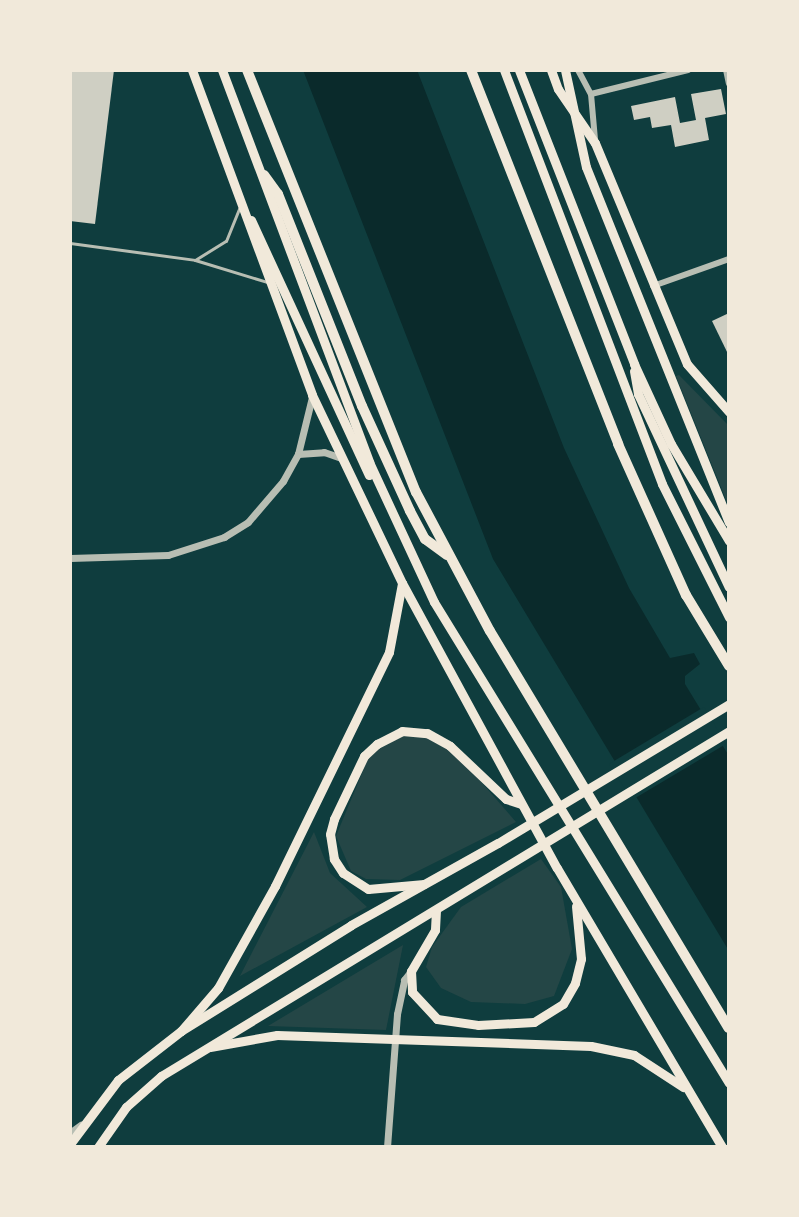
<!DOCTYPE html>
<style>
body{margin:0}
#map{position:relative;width:799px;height:1217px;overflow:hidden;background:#0f3d3e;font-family:Roboto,sans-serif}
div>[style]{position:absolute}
.green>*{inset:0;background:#244646}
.water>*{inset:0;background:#0a2a2b}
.pier>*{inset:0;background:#0f3d3e}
.building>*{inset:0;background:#cfcfc3}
.service>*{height:3px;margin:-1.5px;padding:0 1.5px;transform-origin:1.5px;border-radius:1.5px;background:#b8beb3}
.minor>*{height:6px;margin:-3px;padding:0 3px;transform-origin:3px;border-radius:3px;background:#b8beb3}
.tertiary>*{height:7px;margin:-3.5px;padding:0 3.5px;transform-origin:3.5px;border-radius:3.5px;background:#b8beb3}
.primary>*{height:9px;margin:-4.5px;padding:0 4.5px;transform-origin:4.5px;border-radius:4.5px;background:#f1e9da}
.trunk>*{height:9px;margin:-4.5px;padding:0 4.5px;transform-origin:4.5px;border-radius:4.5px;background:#f1e9da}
.motorway>*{height:10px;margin:-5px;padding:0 5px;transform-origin:5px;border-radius:5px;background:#f1e9da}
span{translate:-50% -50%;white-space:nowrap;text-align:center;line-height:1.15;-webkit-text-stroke:8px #f1e9da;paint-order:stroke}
.frame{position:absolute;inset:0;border:72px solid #f1e9da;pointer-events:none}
</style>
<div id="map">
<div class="green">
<i style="clip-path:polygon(679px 375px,729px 426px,729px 507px,676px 376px)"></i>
<i style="clip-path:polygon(406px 734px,422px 734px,456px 753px,516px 822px,400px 880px,366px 879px,351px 871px,336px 836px,370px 754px)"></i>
<i style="clip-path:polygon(314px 832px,330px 873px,367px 907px,240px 976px)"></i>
<i style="clip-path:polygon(541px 859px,561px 887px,572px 949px,554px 996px,525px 1004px,471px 1002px,441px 988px,426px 967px,432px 947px,461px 907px)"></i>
<i style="clip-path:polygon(403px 945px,386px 1030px,268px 1026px)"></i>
</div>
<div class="water">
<i style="clip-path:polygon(303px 70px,417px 70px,564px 448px,629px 588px,670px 658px,694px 653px,700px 664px,685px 676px,685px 684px,729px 756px,729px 951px,493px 559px)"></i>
</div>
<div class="pier">
<i style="clip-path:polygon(704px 707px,726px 744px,632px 800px,609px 764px)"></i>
</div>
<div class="building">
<i style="clip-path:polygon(70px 70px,114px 70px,95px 224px,70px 221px)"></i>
<i style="clip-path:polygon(721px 89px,726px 114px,705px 118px,709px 140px,675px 147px,671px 125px,652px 128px,650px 117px,634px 120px,631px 106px,675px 97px,680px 123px,696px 120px,691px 94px)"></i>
<i style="clip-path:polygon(729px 313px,729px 356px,712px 321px)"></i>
</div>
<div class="service">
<i style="left:70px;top:243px;width:126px;rotate:7.7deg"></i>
<i style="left:195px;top:260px;width:75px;rotate:17deg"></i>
<i style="left:195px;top:260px;width:36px;rotate:-32deg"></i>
<i style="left:226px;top:241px;width:35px;rotate:-68deg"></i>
</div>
<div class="minor">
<i style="left:578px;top:70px;width:27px;rotate:62deg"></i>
<i style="left:591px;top:94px;width:46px;rotate:85deg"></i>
<i style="left:726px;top:70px;width:14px;rotate:78deg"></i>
<i style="left:591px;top:94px;width:100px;rotate:-13.9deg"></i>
<i style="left:653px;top:286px;width:81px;rotate:-19.6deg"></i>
<i style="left:70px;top:1133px;width:14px;rotate:-36deg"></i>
</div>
<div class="tertiary">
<i style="left:298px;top:454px;width:26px;rotate:-4deg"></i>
<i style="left:324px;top:452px;width:18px;rotate:19deg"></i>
<i style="left:70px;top:558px;width:98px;rotate:-1.8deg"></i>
<i style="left:168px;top:555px;width:59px;rotate:-17.8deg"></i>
<i style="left:224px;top:537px;width:28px;rotate:-32deg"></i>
<i style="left:248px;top:522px;width:54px;rotate:-49.5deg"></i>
<i style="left:283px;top:481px;width:31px;rotate:-61deg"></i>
<i style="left:298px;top:454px;width:59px;rotate:-76.2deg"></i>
<i style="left:387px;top:1147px;width:133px;rotate:-85.7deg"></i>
<i style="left:397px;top:1014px;width:35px;rotate:-78deg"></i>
<i style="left:404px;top:980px;width:11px;rotate:-52deg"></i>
</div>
<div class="primary">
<i style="left:551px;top:70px;width:20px;rotate:70deg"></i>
<i style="left:558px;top:89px;width:65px;rotate:55.6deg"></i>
<i style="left:595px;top:143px;width:239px;rotate:67.4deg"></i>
<i style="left:687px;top:364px;width:64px;rotate:48.8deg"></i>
<i style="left:565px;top:70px;width:99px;rotate:77.8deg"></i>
<i style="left:586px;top:167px;width:383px;rotate:68.1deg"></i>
<i style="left:70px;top:1144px;width:80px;rotate:-53.1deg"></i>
<i style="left:118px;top:1080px;width:80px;rotate:-37.9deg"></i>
<i style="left:181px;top:1031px;width:200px;rotate:-31.9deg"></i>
<i style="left:351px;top:925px;width:168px;rotate:-29.2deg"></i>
<i style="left:498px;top:843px;width:270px;rotate:-31deg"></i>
<i style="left:98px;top:1147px;width:49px;rotate:-55deg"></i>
<i style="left:126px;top:1107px;width:47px;rotate:-41.5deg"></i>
<i style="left:161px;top:1076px;width:665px;rotate:-31.27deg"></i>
</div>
<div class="trunk">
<i style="left:192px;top:70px;width:346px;rotate:69.7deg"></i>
<i style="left:312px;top:395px;width:208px;rotate:64.4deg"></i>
<i style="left:402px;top:583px;width:324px;rotate:61.5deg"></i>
<i style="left:557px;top:868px;width:324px;rotate:59.4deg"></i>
<i style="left:222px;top:70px;width:419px;rotate:69.4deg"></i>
<i style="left:369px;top:462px;width:154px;rotate:65.1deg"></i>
<i style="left:434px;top:602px;width:564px;rotate:58.48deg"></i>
<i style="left:504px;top:70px;width:443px;rotate:69.1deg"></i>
<i style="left:662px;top:484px;width:149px;rotate:63.3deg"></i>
<i style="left:519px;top:70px;width:316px;rotate:68.6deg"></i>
<i style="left:634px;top:364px;width:88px;rotate:65.2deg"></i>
<i style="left:671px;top:444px;width:113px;rotate:59.1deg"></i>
<i style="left:251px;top:220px;width:281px;rotate:65.2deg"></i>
<i style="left:634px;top:371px;width:23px;rotate:80deg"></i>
<i style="left:638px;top:394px;width:213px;rotate:64.8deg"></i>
<i style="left:424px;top:884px;width:56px;rotate:174.9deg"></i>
<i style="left:368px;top:889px;width:30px;rotate:-147deg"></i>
<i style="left:343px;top:873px;width:17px;rotate:-123deg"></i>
<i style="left:334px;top:859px;width:25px;rotate:-99deg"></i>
<i style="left:330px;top:834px;width:16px;rotate:-75deg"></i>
<i style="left:334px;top:819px;width:70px;rotate:-64.5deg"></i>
<i style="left:364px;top:756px;width:18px;rotate:-43deg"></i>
<i style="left:377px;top:744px;width:28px;rotate:-27deg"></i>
<i style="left:402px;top:731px;width:25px;rotate:5deg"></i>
<i style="left:427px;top:733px;width:26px;rotate:29deg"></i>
<i style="left:450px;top:746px;width:77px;rotate:43.4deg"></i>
<i style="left:506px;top:799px;width:16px;rotate:18deg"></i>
<i style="left:436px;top:910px;width:20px;rotate:93deg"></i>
<i style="left:435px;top:930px;width:48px;rotate:120.3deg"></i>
<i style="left:411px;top:971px;width:21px;rotate:87deg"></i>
<i style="left:412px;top:992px;width:37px;rotate:47deg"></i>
<i style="left:437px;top:1019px;width:41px;rotate:8.3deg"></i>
<i style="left:478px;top:1025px;width:56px;rotate:-3.1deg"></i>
<i style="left:534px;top:1022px;width:34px;rotate:-32deg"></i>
<i style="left:563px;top:1004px;width:24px;rotate:-60deg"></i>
<i style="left:575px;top:983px;width:25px;rotate:-76deg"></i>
<i style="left:581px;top:959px;width:53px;rotate:-95.4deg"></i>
<i style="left:181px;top:1031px;width:57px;rotate:-49.3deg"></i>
<i style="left:218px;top:988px;width:117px;rotate:-60.8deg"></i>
<i style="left:275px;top:886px;width:260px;rotate:-64deg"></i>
<i style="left:389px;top:652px;width:70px;rotate:-79.3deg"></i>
<i style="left:210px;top:1047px;width:68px;rotate:-10.2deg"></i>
<i style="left:277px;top:1035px;width:314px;rotate:2deg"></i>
<i style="left:591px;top:1046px;width:44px;rotate:11.8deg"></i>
<i style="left:634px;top:1055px;width:59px;rotate:33.1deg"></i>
</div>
<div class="motorway">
<i style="left:247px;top:70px;width:455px;rotate:68.2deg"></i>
<i style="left:416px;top:492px;width:157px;rotate:62deg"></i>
<i style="left:490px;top:631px;width:463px;rotate:59deg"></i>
<i style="left:471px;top:70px;width:402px;rotate:68.5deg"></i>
<i style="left:618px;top:444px;width:166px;rotate:65.8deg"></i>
<i style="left:686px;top:595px;width:83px;rotate:58.8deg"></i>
<i style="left:264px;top:175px;width:24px;rotate:54deg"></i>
<i style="left:278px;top:194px;width:228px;rotate:68.4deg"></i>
<i style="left:362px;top:406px;width:115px;rotate:65.4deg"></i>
<i style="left:410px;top:511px;width:32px;rotate:62deg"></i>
<i style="left:425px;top:539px;width:27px;rotate:36deg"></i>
</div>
<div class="frame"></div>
</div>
